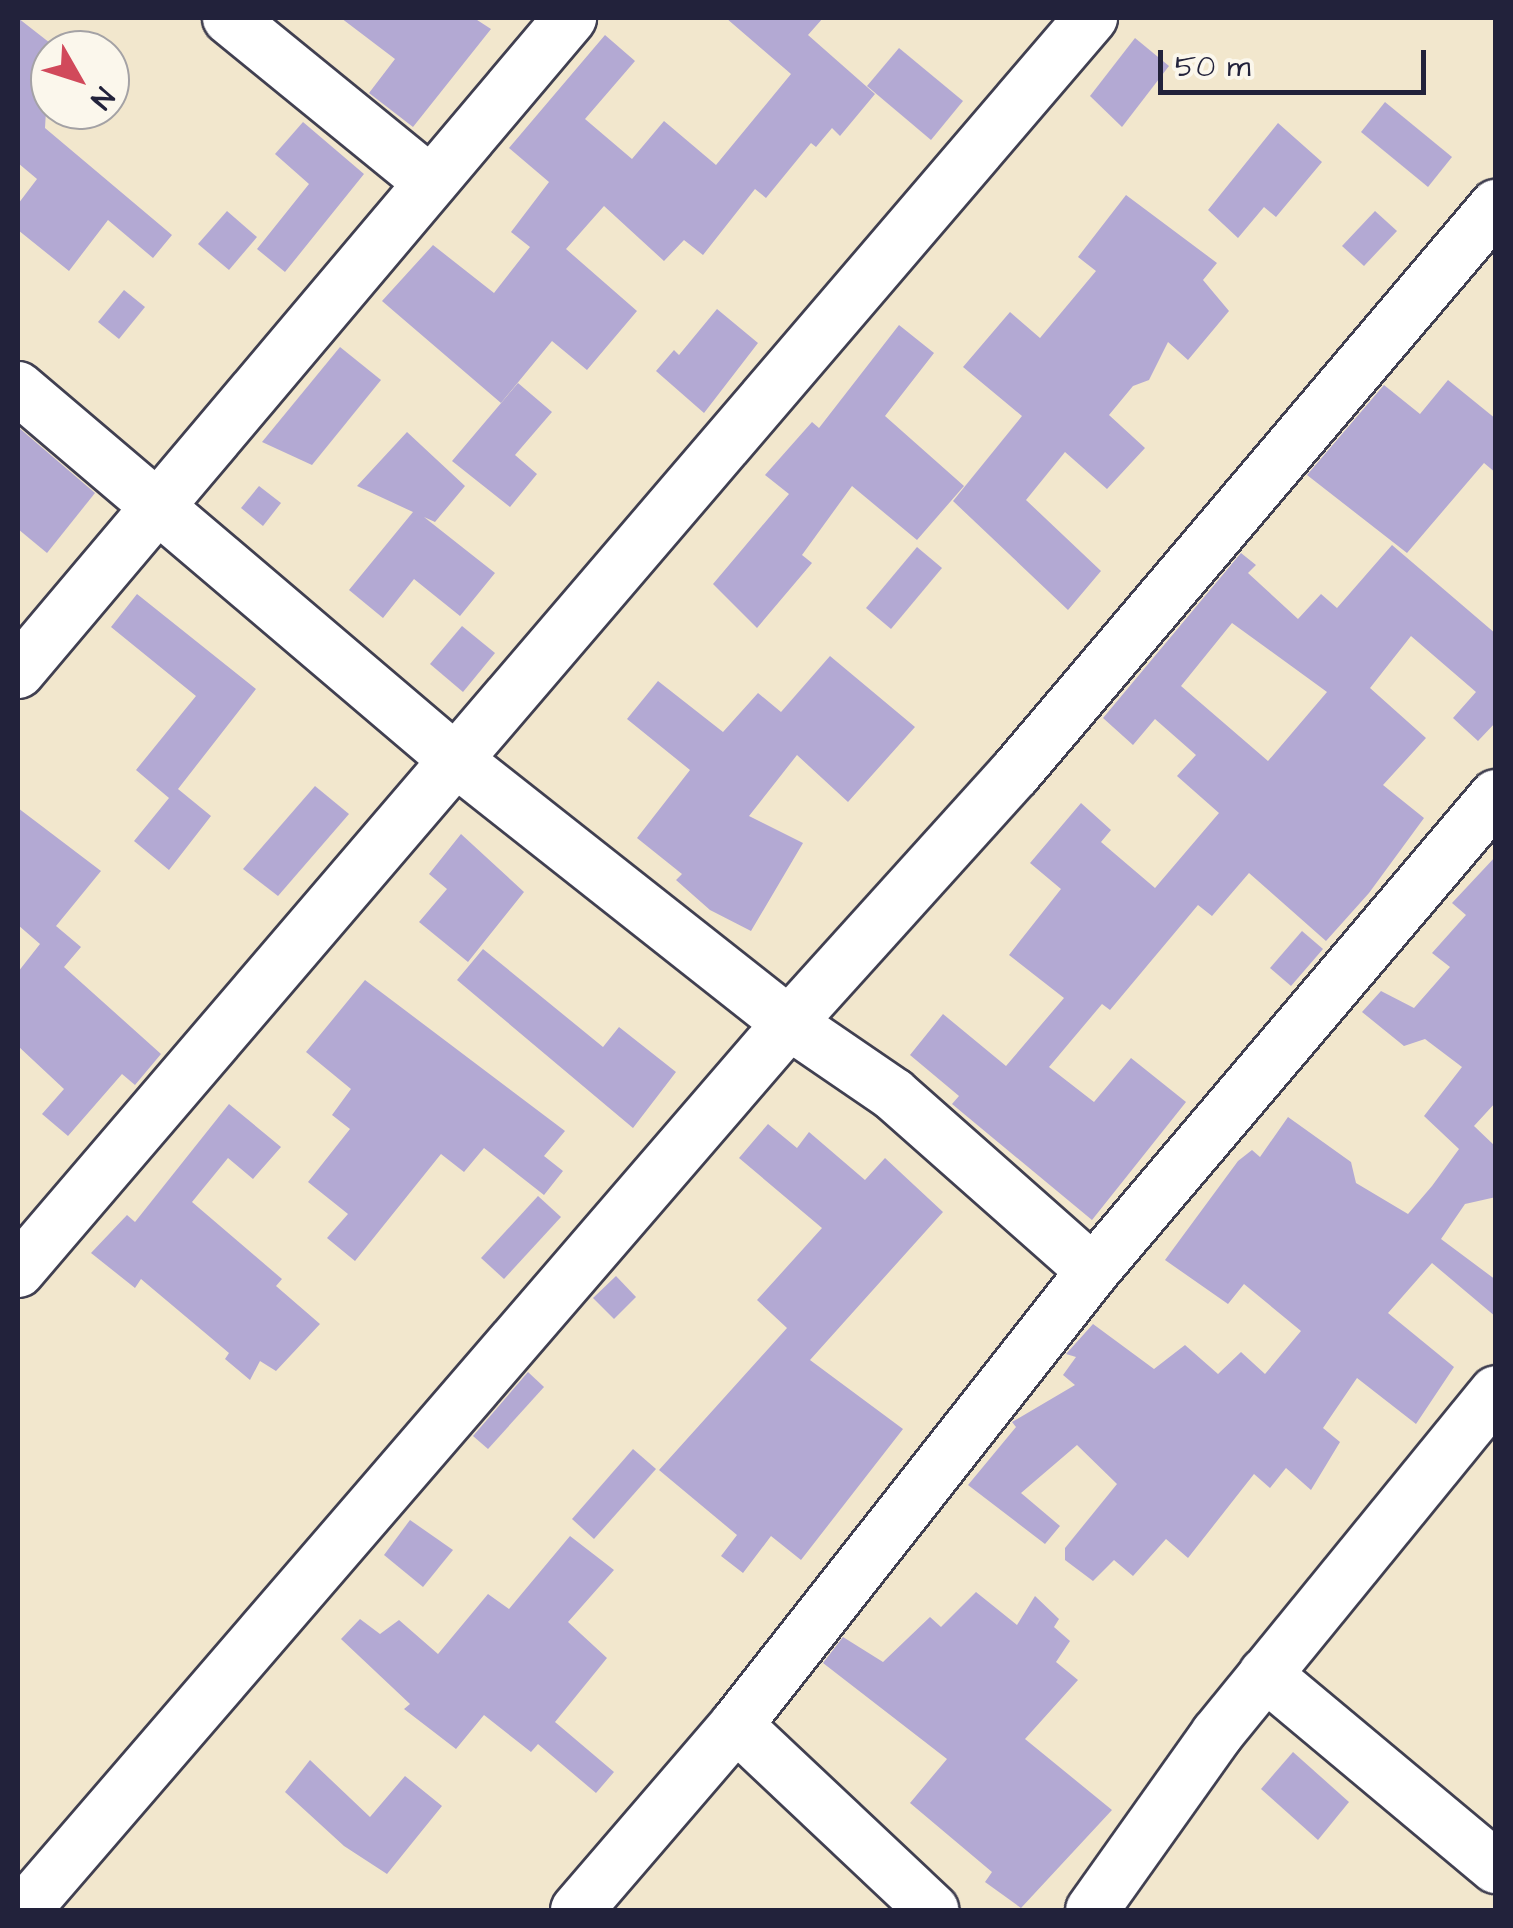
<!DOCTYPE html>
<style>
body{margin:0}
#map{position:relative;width:1513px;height:1928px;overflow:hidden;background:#f2e7cd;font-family:"Architects Daughter",sans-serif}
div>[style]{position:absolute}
.building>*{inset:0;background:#b3a9d3}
.roads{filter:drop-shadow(2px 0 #414051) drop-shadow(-2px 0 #414051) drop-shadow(0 2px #414051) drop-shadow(0 -2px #414051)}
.minor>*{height:52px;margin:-26px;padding:0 26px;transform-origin:26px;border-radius:26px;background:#fff}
span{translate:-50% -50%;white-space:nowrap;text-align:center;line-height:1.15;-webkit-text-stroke:10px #fbf7ec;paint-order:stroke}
.frame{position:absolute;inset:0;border:20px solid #22223b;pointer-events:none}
.north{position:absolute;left:30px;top:30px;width:100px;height:100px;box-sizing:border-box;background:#fbf7ec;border:2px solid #a4a2a5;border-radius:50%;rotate:129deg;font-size:28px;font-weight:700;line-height:40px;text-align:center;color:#22223b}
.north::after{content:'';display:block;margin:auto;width:35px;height:45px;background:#d1495b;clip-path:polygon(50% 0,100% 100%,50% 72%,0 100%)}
.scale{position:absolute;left:1158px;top:50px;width:268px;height:45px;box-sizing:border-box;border:5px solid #22223b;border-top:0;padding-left:12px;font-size:30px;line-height:35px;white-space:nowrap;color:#22223b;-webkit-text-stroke:8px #fbf7ec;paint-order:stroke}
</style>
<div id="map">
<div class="building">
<i style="clip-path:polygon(18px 18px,50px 43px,45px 128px,172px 235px,153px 258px,108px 220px,69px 271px,18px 230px,18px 204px,37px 179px,18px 163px)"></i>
<i style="clip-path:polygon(341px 18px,474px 18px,491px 29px,413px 127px,369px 93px,395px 59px)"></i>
<i style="clip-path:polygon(726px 18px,823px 18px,808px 35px,875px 94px,840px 136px,832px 128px,816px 147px,811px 143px,766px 198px,755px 189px,703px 255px,684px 240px,664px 261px,604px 206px,566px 249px,637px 311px,587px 370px,552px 341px,501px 403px,382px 301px,433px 245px,494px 293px,530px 247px,511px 232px,549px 182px,509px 148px,605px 35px,635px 61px,585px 119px,632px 159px,664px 121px,716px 165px,791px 74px)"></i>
<i style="clip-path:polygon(1135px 38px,1169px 66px,1122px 127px,1090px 96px)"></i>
<i style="clip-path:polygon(899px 48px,963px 101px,931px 140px,867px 86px)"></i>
<i style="clip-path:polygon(1385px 102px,1452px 157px,1428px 187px,1361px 132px)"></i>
<i style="clip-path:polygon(303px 122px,364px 174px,285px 272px,257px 249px,309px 184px,275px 154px)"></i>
<i style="clip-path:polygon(1278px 123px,1322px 162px,1276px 217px,1264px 207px,1238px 238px,1208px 210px)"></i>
<i style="clip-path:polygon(1126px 195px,1217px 263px,1203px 280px,1229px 311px,1188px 360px,1168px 342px,1149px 380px,1133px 386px,1109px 415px,1145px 448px,1107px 489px,1065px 452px,1026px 500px,1101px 571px,1068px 610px,953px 501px,1022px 416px,963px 367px,1010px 312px,1040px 338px,1096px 271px,1078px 257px)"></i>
<i style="clip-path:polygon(227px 211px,257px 237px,229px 270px,198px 244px)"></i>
<i style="clip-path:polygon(1375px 211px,1397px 231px,1364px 266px,1342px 246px)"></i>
<i style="clip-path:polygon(124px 290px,145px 307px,119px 339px,98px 322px)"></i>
<i style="clip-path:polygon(717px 309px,758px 343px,704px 413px,656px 371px,674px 350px,679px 355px)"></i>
<i style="clip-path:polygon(899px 325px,934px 353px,885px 416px,964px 486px,917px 540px,852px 486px,802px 555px,812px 563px,757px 628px,713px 584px,789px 494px,765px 475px,812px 422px,819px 428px)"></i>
<i style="clip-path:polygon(340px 347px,381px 380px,312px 465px,262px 442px)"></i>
<i style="clip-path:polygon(1448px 380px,1496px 419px,1496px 473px,1484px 463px,1407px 553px,1307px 475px,1384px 385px,1420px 414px)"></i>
<i style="clip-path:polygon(518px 383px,552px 412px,515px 455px,537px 474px,510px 507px,452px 461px)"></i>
<i style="clip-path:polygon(18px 427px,95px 493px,47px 553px,18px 529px)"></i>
<i style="clip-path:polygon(407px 432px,465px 486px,435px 522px,424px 517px,495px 573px,460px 616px,414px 579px,383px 618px,349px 590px,413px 512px,357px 486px)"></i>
<i style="clip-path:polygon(259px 486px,281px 503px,263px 526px,241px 508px)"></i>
<i style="clip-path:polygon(evenodd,1392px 545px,1496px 634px,1496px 722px,1478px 741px,1453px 718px,1476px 692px,1411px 636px,1370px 688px,1426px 738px,1383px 785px,1424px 818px,1369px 893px,1326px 941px,1249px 873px,1212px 916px,1198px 905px,1110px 1010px,1102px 1004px,1049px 1067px,1094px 1102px,1131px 1058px,1186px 1102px,1092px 1220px,952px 1104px,959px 1096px,910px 1055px,943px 1014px,1006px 1066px,1064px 998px,1009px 955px,1061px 889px,1030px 863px,1081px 803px,1111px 830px,1101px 842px,1155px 888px,1219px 813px,1177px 776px,1196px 755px,1155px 719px,1133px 745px,1103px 718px,1241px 553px,1256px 565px,1248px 573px,1298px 619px,1321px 594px,1337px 608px,1392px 545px,1232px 623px,1327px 692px,1268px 761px,1181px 686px,1232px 623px)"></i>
<i style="clip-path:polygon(917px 547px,942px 568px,891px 629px,866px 608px)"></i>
<i style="clip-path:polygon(137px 594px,256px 689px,178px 789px,211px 816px,169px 870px,134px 841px,169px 798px,136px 770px,196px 696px,111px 627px)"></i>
<i style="clip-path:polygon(462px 626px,495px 653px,463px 692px,430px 664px)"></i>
<i style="clip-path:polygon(830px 656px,915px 727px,848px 802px,797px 755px,749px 816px,803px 843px,751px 931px,710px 910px,676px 880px,682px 874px,637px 838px,690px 770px,627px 719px,658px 681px,723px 732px,758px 693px,781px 712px)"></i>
<i style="clip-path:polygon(315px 786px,349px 814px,278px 896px,243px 869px)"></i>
<i style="clip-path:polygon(18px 808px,101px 871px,56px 926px,81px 947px,64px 967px,161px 1054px,135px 1085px,122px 1074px,68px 1136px,42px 1114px,64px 1089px,18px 1046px,18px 972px,40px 944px,18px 925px)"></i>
<i style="clip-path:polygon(461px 834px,524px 892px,468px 962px,419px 922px,447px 889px,429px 874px)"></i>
<i style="clip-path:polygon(1496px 856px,1496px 1102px,1474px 1126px,1496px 1147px,1496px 1197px,1465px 1204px,1441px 1239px,1496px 1280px,1496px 1317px,1432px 1263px,1388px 1313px,1454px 1367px,1416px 1424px,1357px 1378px,1323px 1428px,1340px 1442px,1311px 1490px,1286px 1468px,1270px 1488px,1254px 1474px,1188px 1558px,1166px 1539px,1133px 1576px,1114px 1560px,1093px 1581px,1065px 1560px,1065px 1548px,1117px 1484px,1077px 1445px,1021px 1493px,1060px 1526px,1045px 1544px,968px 1485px,1016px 1427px,1012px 1422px,1075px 1385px,1063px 1375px,1076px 1357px,1066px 1354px,1093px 1324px,1154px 1369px,1185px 1345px,1218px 1374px,1241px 1352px,1265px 1374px,1301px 1331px,1244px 1284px,1228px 1304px,1165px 1260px,1238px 1161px,1252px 1150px,1260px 1157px,1288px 1117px,1351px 1162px,1356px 1183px,1408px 1214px,1432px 1186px,1459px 1149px,1424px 1116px,1462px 1067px,1425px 1039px,1404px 1046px,1362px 1012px,1381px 991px,1414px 1008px,1450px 967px,1432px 953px,1466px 915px,1452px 903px)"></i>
<i style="clip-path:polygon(1302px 931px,1323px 949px,1291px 986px,1270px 968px)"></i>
<i style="clip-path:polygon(483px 949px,603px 1047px,619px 1027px,676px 1072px,633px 1128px,457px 980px)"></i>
<i style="clip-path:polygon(365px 980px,565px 1131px,544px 1156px,563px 1171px,544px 1195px,484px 1148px,464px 1172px,441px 1154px,355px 1261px,327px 1238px,348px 1214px,308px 1182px,350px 1129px,332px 1115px,351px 1089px,306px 1052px)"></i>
<i style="clip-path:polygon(229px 1104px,281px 1147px,253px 1179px,228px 1158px,192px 1202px,282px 1279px,276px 1286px,320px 1324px,276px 1371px,260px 1361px,250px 1380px,225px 1359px,229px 1353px,141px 1279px,135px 1288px,91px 1253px,127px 1215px,135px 1222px)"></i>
<i style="clip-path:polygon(768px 1124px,797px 1148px,809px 1132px,865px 1180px,885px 1158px,943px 1212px,810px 1360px,903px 1429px,801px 1560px,771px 1536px,743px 1573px,721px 1556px,737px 1535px,659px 1470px,787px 1328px,757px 1300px,822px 1228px,739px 1158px)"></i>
<i style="clip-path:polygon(538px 1196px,561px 1217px,504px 1279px,481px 1258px)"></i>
<i style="clip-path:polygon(616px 1276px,636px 1297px,614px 1319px,593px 1298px)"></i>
<i style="clip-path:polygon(528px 1372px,544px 1387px,488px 1449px,473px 1436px)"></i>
<i style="clip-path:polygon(633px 1449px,656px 1469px,594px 1539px,572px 1519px)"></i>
<i style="clip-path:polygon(410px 1520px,453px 1550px,423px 1587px,384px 1555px)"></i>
<i style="clip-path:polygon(570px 1536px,614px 1570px,568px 1622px,607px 1658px,555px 1722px,614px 1772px,596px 1793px,538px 1744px,531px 1752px,484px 1715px,456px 1749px,404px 1709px,410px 1704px,341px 1639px,360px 1619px,380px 1634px,399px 1620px,438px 1654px,488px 1594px,509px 1609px)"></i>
<i style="clip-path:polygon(976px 1592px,1017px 1625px,1035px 1596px,1059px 1619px,1054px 1627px,1070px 1641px,1056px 1662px,1078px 1680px,1025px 1739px,1112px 1810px,1021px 1908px,985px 1882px,992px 1872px,910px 1803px,947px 1759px,823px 1663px,843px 1637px,883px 1662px,930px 1617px,941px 1627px)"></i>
<i style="clip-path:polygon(1293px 1752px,1349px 1802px,1318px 1840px,1261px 1789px)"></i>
<i style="clip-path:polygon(310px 1760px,370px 1817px,405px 1776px,442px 1806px,387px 1874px,344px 1846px,285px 1792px)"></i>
</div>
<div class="roads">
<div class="minor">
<i style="left:229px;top:18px;width:258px;rotate:39.2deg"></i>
<i style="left:18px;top:388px;width:570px;rotate:40.37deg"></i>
<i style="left:452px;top:757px;width:429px;rotate:38.3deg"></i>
<i style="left:789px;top:1023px;width:126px;rotate:34.3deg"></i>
<i style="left:893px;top:1094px;width:267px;rotate:41.5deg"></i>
<i style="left:18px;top:672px;width:856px;rotate:-49.83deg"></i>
<i style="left:18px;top:1271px;width:1650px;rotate:-49.43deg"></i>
<i style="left:1265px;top:1674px;width:301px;rotate:39.9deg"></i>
<i style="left:736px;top:1725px;width:270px;rotate:43.3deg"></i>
<i style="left:24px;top:1910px;width:1171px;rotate:-49.22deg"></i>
<i style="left:789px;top:1023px;width:337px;rotate:-47.9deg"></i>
<i style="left:1015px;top:773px;width:744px;rotate:-49.69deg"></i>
<i style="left:577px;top:1910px;width:244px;rotate:-49.3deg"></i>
<i style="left:736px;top:1725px;width:578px;rotate:-51.82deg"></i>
<i style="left:1093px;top:1271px;width:623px;rotate:-49.69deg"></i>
<i style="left:1092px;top:1910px;width:216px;rotate:-54.6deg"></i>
<i style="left:1217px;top:1734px;width:441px;rotate:-50.8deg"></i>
</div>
</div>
<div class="frame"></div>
<div class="north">N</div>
<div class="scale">50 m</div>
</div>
